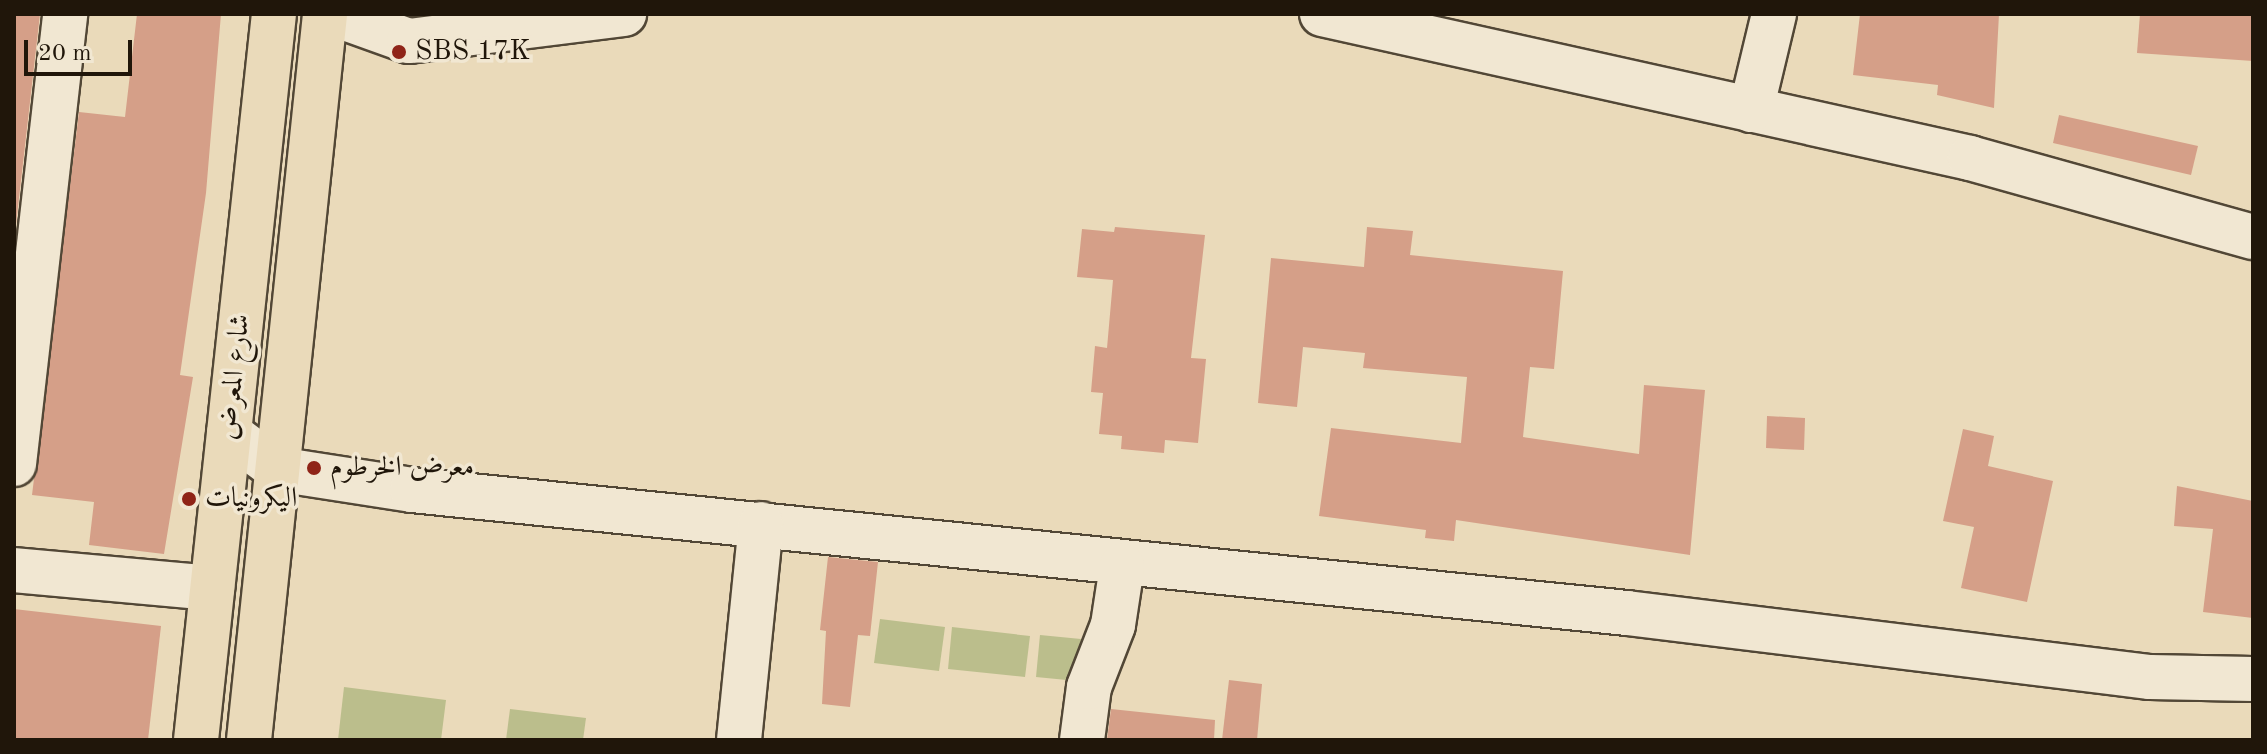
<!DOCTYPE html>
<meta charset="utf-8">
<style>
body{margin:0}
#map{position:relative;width:2267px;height:754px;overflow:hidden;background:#eadaba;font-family:"Old Standard TT",Amiri,serif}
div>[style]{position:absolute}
.green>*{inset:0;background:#bbbe8c}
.building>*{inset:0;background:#d59f88}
.roads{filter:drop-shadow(2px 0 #524736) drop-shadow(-2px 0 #524736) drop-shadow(0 2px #524736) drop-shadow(0 -2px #524736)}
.minor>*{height:44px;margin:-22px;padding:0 22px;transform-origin:22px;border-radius:22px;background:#f1e7d2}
.major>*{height:44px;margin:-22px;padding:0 22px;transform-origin:22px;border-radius:22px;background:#eadaba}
.dots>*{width:22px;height:22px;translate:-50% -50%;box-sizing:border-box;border:4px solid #f1e7d2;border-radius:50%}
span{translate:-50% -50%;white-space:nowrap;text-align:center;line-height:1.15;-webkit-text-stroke:7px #f1e7d2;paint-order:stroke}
.poi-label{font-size:28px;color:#20160a}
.left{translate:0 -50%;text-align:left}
.street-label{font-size:28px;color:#20160a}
.frame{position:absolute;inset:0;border:16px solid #20160a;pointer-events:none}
.scale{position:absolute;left:24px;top:40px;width:108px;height:36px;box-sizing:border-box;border:4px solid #20160a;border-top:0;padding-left:10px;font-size:24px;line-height:28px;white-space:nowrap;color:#20160a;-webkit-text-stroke:6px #f1e7d2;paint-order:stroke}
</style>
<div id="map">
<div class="green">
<i style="clip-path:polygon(880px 619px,945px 627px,939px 671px,874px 663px)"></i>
<i style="clip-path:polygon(952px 627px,1030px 636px,1025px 677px,948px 669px)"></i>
<i style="clip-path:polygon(1040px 635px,1081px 639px,1077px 681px,1036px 677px)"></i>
<i style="clip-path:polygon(344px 687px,446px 700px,441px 740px,338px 740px)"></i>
<i style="clip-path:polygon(510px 709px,586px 718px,583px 740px,506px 740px)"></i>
</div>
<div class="building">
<i style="clip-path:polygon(14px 14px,40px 14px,14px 242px)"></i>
<i style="clip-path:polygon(137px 14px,221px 14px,206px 193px,180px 375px,193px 377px,164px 554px,89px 545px,94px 502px,32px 495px,79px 112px,125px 117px)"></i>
<i style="clip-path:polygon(1860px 14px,1999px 14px,1994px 108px,1937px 95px,1938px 85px,1853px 75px)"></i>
<i style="clip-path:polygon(2140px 14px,2253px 14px,2253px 61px,2137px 53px)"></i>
<i style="clip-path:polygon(2059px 115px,2198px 146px,2191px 175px,2053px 143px)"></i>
<i style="clip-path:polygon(1115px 227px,1205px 235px,1191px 358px,1206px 359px,1198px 443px,1165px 440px,1164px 453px,1121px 449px,1122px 436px,1099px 434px,1103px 393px,1091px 392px,1095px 346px,1107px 348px,1113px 280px,1077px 277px,1082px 229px,1114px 232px)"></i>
<i style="clip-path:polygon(1367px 227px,1413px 231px,1410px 255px,1563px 271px,1554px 369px,1530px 367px,1523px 437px,1639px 454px,1644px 385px,1705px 390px,1690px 555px,1456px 520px,1454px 541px,1425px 538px,1426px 530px,1319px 516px,1331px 428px,1461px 443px,1467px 377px,1363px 368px,1365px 353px,1303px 347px,1297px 407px,1258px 403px,1271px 258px,1364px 267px)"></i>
<i style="clip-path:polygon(1767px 416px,1805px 418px,1804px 450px,1766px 448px)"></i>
<i style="clip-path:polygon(1963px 429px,1994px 436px,1988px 466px,2053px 481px,2027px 602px,1961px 588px,1974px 527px,1943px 521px)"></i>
<i style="clip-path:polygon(2177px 486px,2253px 501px,2253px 618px,2203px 612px,2213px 529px,2174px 526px)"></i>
<i style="clip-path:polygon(828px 557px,878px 562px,870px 636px,858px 635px,850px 707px,822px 704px,826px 631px,820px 630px)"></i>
<i style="clip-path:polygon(14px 609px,161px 626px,148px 740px,14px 740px)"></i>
<i style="clip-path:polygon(1229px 680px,1262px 684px,1257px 740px,1222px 740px)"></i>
<i style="clip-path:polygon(1111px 709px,1215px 720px,1214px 740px,1107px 740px)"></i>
</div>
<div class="roads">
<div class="minor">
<i style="left:334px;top:14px;width:80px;rotate:19.8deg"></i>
<i style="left:409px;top:41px;width:217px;rotate:-7.2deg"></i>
<i style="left:1322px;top:14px;width:664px;rotate:12.53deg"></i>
<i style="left:1970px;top:158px;width:294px;rotate:15.6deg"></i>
<i style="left:1751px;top:110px;width:99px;rotate:-76.5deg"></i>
<i style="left:229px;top:433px;width:60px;rotate:36.9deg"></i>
<i style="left:277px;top:469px;width:137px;rotate:8.8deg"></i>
<i style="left:412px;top:490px;width:1221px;rotate:5.78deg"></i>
<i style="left:1627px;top:613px;width:527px;rotate:6.98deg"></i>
<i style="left:2150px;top:677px;width:103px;rotate:1.1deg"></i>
<i style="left:14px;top:464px;width:453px;rotate:-83.5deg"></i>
<i style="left:14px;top:570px;width:199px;rotate:5.2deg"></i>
<i style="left:739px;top:740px;width:217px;rotate:-84.2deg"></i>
<i style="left:1082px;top:740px;width:53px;rotate:-82.5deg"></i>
<i style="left:1089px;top:687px;width:66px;rotate:-68.8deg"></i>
<i style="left:1113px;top:625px;width:60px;rotate:-81.3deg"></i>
</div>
<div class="major">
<i style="left:196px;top:740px;width:730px;rotate:-83.87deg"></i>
<i style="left:249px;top:740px;width:730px;rotate:-84.02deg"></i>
</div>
</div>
<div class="dots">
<i style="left:399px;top:52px;background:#8f2418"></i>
<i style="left:314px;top:468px;background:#8f2418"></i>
<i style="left:189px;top:499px;background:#8f2418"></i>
</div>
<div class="poi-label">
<span class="left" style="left:415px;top:52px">SBS 17K</span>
<span class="left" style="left:330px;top:468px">معرض الخرطوم</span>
<span class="left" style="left:205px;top:499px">اليكرونيات</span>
</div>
<div class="street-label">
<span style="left:235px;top:377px;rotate:-84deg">شارع المعرض</span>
</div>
<div class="frame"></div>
<div class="scale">20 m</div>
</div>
